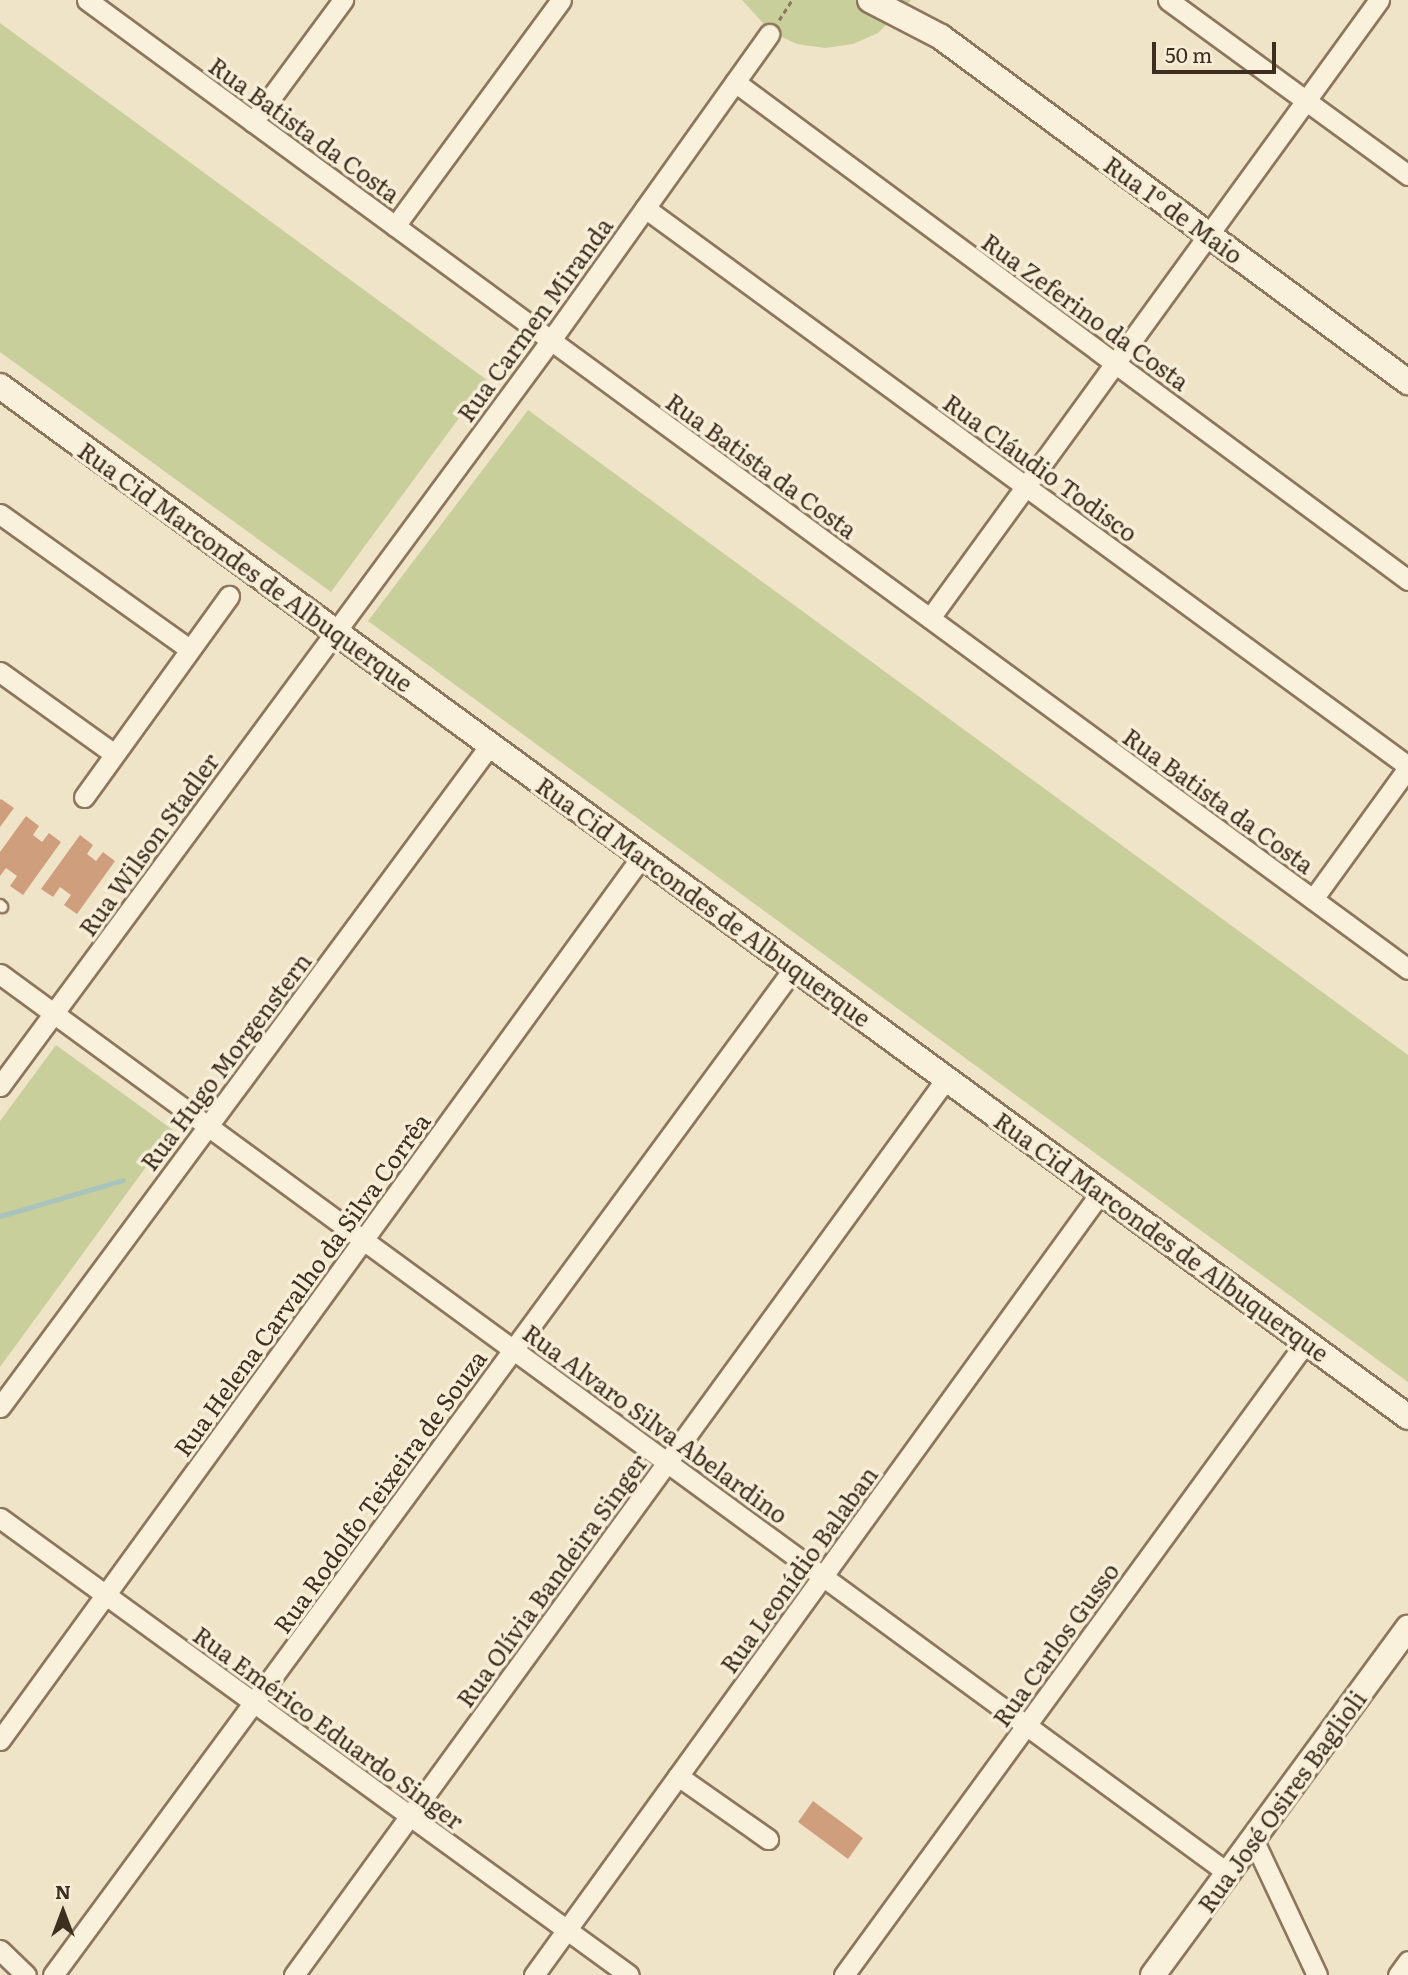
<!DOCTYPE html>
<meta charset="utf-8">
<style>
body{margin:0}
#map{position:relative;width:1408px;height:1975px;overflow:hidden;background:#f0e4c8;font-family:Literata,serif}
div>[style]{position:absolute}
.green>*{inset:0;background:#c9cf9b}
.stream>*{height:5px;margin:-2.5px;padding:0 2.5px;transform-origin:2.5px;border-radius:2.5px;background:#a9c4bc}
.building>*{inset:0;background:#cf9f7d}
.path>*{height:2.5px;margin-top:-1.25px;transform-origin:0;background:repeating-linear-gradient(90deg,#8d765c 0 5px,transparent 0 8.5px)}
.roads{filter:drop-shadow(2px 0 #8d765c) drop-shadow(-2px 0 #8d765c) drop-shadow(0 2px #8d765c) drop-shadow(0 -2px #8d765c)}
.service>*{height:10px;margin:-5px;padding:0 5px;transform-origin:5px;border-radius:5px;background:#faf1dc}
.minor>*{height:19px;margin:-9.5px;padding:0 9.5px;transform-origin:9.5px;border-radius:9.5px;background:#faf1dc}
.tertiary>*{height:24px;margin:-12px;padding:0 12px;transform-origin:12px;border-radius:12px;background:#faf1dc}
span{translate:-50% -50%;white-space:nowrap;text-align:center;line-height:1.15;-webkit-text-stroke:7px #f7eed8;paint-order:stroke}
.street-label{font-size:24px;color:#3d2e20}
.north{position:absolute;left:28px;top:1877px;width:70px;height:70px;-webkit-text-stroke:5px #f7eed8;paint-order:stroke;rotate:0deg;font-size:19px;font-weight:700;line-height:28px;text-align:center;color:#3d2e20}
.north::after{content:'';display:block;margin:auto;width:24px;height:32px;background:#3d2e20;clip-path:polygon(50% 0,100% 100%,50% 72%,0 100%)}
.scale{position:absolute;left:1152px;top:42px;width:124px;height:32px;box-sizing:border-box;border:4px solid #3d2e20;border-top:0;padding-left:9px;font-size:21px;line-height:24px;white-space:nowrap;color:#3d2e20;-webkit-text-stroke:5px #f7eed8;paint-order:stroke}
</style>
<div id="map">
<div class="green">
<i style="clip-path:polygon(742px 0,911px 0,878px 33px,853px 44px,825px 48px,797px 44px,771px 32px)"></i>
<i style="clip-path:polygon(0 23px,487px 380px,331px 592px,0 352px)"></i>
<i style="clip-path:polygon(528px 410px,1408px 1055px,1408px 1382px,368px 621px)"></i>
<i style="clip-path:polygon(56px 1045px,173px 1130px,0 1367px,0 1121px)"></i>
</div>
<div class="stream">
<i style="left:0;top:1216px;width:128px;rotate:-16.3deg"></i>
</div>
<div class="building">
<i style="clip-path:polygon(1px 799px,14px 808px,0 827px,0 800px)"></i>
<i style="clip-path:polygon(26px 816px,39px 826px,33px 835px,42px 842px,49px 833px,61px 842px,23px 895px,10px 886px,17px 876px,6px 868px,0 876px,0 852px)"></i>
<i style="clip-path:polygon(80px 835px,93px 845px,87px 854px,96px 861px,103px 852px,115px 861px,77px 914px,64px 905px,71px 895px,60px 887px,53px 897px,41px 889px)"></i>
<i style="clip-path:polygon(813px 1801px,863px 1838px,848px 1859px,798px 1822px)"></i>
</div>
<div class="path">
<i style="left:779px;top:20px;width:24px;rotate:-57deg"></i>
</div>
<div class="roads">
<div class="service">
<i style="left:0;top:905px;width:3px;rotate:45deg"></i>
</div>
<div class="minor">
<i style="left:87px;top:0;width:1638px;rotate:36.26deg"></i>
<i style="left:1168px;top:0;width:297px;rotate:36.1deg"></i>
<i style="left:735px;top:82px;width:837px;rotate:36.5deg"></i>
<i style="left:253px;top:122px;width:152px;rotate:-53.6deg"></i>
<i style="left:645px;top:208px;width:945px;rotate:36.18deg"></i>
<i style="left:395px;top:226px;width:280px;rotate:-53.7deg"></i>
<i style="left:0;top:514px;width:232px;rotate:35.5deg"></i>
<i style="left:930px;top:618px;width:764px;rotate:-54deg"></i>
<i style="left:0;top:672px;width:139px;rotate:35.6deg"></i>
<i style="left:84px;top:797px;width:248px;rotate:-54.2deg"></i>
<i style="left:1313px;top:899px;width:162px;rotate:-54.1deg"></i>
<i style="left:0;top:974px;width:1522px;rotate:36.21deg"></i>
<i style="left:0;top:1086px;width:927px;rotate:-53.55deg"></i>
<i style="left:551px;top:340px;width:376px;rotate:-54.5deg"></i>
<i style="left:0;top:1407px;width:824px;rotate:-53.49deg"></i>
<i style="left:0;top:1518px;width:777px;rotate:36deg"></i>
<i style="left:0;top:1740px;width:1093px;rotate:-54.01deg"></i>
<i style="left:678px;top:1776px;width:110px;rotate:35deg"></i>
<i style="left:1253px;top:1839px;width:150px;rotate:64.8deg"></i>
<i style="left:0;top:1950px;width:36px;rotate:44deg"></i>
<i style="left:53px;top:1975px;width:1250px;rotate:-53.65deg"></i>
<i style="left:294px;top:1975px;width:1108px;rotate:-53.96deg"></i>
<i style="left:534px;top:1975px;width:967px;rotate:-54.09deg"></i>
<i style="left:844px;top:1975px;width:784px;rotate:-53.88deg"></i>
<i style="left:1398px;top:1975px;width:17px;rotate:-54deg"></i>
</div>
<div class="tertiary">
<i style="left:870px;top:0;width:80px;rotate:27.5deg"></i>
<i style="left:941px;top:37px;width:581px;rotate:36.46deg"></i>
<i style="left:0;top:386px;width:1745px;rotate:36.21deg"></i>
<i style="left:1153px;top:1975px;width:431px;rotate:-53.7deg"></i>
</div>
</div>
<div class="street-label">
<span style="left:305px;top:129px;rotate:36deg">Rua Batista da Costa</span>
<span style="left:1174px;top:209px;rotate:36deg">Rua 1º de Maio</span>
<span style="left:1086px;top:311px;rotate:36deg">Rua Zeferino da Costa</span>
<span style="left:534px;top:319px;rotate:-54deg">Rua Carmen Miranda</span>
<span style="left:762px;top:465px;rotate:36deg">Rua Batista da Costa</span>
<span style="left:1041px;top:467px;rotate:36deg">Rua Cláudio Todisco</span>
<span style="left:246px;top:566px;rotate:36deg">Rua Cid Marcondes de Albuquerque</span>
<span style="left:1219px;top:800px;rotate:36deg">Rua Batista da Costa</span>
<span style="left:148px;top:844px;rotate:-54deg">Rua Wilson Stadler</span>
<span style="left:704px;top:901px;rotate:36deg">Rua Cid Marcondes de Albuquerque</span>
<span style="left:225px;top:1061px;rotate:-53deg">Rua Hugo Morgenstern</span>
<span style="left:1162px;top:1236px;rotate:36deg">Rua Cid Marcondes de Albuquerque</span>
<span style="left:301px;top:1284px;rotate:-54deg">Rua Helena Carvalho da Silva Corrêa</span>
<span style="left:656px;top:1423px;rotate:36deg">Rua Alvaro Silva Abelardino</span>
<span style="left:379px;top:1491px;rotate:-54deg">Rua Rodolfo Teixeira de Souza</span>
<span style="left:798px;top:1569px;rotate:-54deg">Rua Leonídio Balaban</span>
<span style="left:551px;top:1580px;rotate:-54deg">Rua Olívia Bandeira Singer</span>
<span style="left:1055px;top:1644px;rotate:-54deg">Rua Carlos Gusso</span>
<span style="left:329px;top:1727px;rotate:36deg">Rua Emérico Eduardo Singer</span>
<span style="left:1281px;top:1801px;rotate:-54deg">Rua José Osires Baglioli</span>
</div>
<div class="north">N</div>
<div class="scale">50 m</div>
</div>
